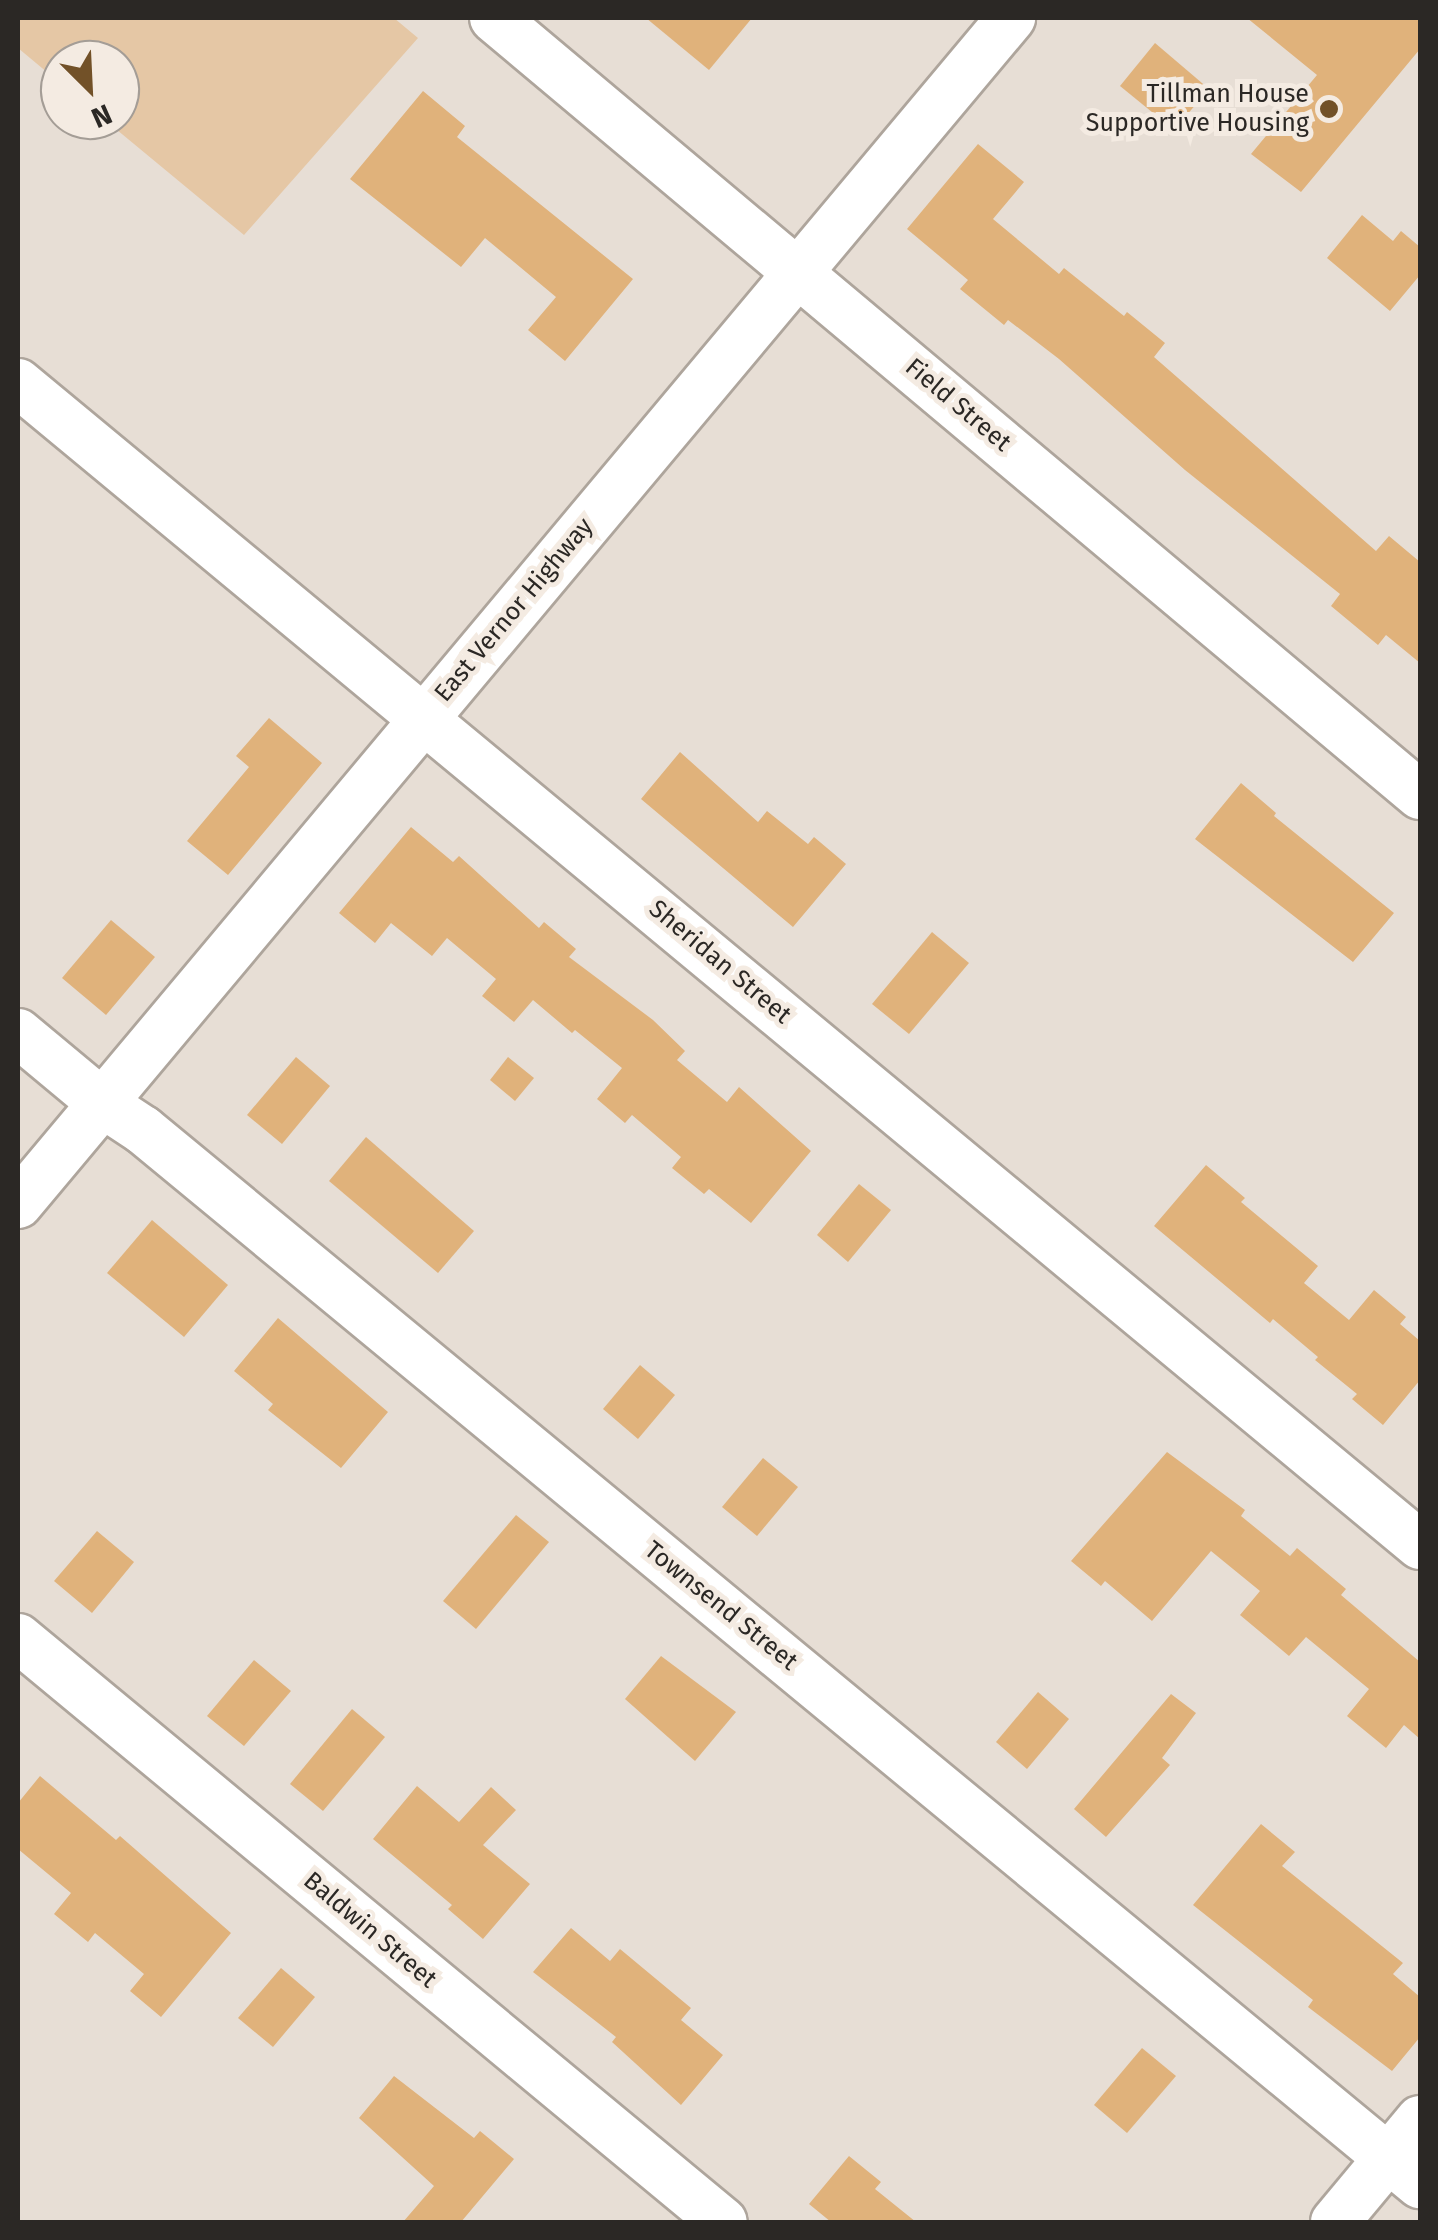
<!DOCTYPE html>
<style>
body{margin:0}
#map{position:relative;width:1438px;height:2240px;overflow:hidden;background:#e7ded5;font-family:"Fira Sans",sans-serif}
div>[style]{position:absolute}
.green>*{inset:0;background:#e5c7a5}
.building>*{inset:0;background:#e0b27b}
.roads{filter:drop-shadow(2px 0 #aea59c) drop-shadow(-2px 0 #aea59c) drop-shadow(0 2px #aea59c) drop-shadow(0 -2px #aea59c)}
.minor>*{height:48px;margin:-24px;padding:0 24px;transform-origin:24px;border-radius:24px;background:#fff}
.dots>*{width:28px;height:28px;translate:-50% -50%;box-sizing:border-box;border:5px solid #f4ebe2;border-radius:50%}
span{translate:-50% -50%;white-space:nowrap;text-align:center;line-height:1.15;-webkit-text-stroke:10px #f4ebe2;paint-order:stroke}
.poi-label{font-size:25px;color:#2b2825}
.right{translate:-100% -50%;text-align:right}
.street-label{font-size:25px;color:#2b2825}
.frame{position:absolute;inset:0;border:20px solid #2b2825;pointer-events:none}
.north{position:absolute;left:40px;top:40px;width:100px;height:100px;box-sizing:border-box;background:#f4ebe2;border:2px solid #a49d96;border-radius:50%;rotate:156deg;font-size:28px;font-weight:700;line-height:40px;text-align:center;color:#2b2825}
.north::after{content:'';display:block;margin:auto;width:35px;height:45px;background:#725128;clip-path:polygon(50% 0,100% 100%,50% 72%,0 100%)}
</style>
<div id="map">
<div class="green">
<i style="clip-path:polygon(18px 18px,394px 18px,418px 38px,244px 235px,105px 120px,120px 120px,120px 60px,60px 60px,60px 83px,18px 48px)"></i>
</div>
<div class="building">
<i style="clip-path:polygon(646px 18px,752px 18px,709px 70px)"></i>
<i style="clip-path:polygon(1247px 18px,1420px 18px,1420px 49px,1301px 192px,1251px 154px,1317px 75px)"></i>
<i style="clip-path:polygon(1155px 43px,1209px 89px,1174px 130px,1120px 86px)"></i>
<i style="clip-path:polygon(423px 91px,465px 126px,457px 137px,633px 279px,565px 361px,528px 330px,556px 297px,485px 238px,461px 267px,350px 179px)"></i>
<i style="clip-path:polygon(978px 144px,1024px 182px,993px 219px,1059px 274px,1064px 268px,1124px 316px,1127px 312px,1165px 343px,1154px 357px,1376px 551px,1389px 536px,1420px 562px,1420px 663px,1386px 635px,1378px 645px,1331px 606px,1340px 594px,1185px 470px,1059px 359px,1008px 320px,1004px 325px,960px 289px,968px 280px,907px 229px)"></i>
<i style="clip-path:polygon(1362px 215px,1393px 241px,1401px 231px,1420px 247px,1420px 275px,1390px 311px,1327px 258px)"></i>
<i style="clip-path:polygon(269px 718px,322px 763px,228px 875px,187px 841px,249px 767px,236px 756px)"></i>
<i style="clip-path:polygon(680px 752px,758px 822px,767px 811px,808px 844px,814px 837px,846px 864px,793px 927px,641px 799px)"></i>
<i style="clip-path:polygon(1241px 783px,1276px 813px,1274px 816px,1394px 913px,1353px 962px,1195px 839px)"></i>
<i style="clip-path:polygon(411px 827px,453px 862px,459px 856px,539px 928px,544px 922px,576px 949px,569px 957px,653px 1020px,685px 1051px,677px 1060px,727px 1102px,739px 1087px,811px 1151px,751px 1223px,709px 1189px,704px 1194px,672px 1168px,681px 1157px,632px 1115px,625px 1123px,597px 1099px,622px 1068px,575px 1030px,572px 1033px,533px 1000px,514px 1022px,482px 996px,496px 979px,447px 938px,432px 956px,391px 923px,375px 943px,339px 913px)"></i>
<i style="clip-path:polygon(111px 920px,155px 957px,106px 1015px,62px 978px)"></i>
<i style="clip-path:polygon(932px 932px,969px 963px,909px 1034px,872px 1004px)"></i>
<i style="clip-path:polygon(296px 1057px,330px 1086px,282px 1144px,247px 1115px)"></i>
<i style="clip-path:polygon(508px 1057px,534px 1078px,515px 1101px,490px 1080px)"></i>
<i style="clip-path:polygon(366px 1137px,474px 1231px,438px 1273px,329px 1181px)"></i>
<i style="clip-path:polygon(1206px 1165px,1245px 1198px,1241px 1202px,1318px 1266px,1304px 1283px,1349px 1320px,1374px 1290px,1406px 1317px,1400px 1324px,1420px 1341px,1420px 1380px,1383px 1425px,1352px 1399px,1357px 1394px,1315px 1360px,1318px 1357px,1273px 1319px,1270px 1323px,1154px 1226px)"></i>
<i style="clip-path:polygon(859px 1184px,891px 1210px,848px 1262px,817px 1235px)"></i>
<i style="clip-path:polygon(152px 1220px,228px 1285px,184px 1337px,107px 1273px)"></i>
<i style="clip-path:polygon(278px 1318px,388px 1412px,341px 1468px,268px 1410px,273px 1404px,234px 1371px)"></i>
<i style="clip-path:polygon(640px 1365px,675px 1395px,638px 1439px,603px 1409px)"></i>
<i style="clip-path:polygon(1167px 1452px,1245px 1510px,1241px 1516px,1290px 1556px,1297px 1548px,1346px 1589px,1341px 1595px,1420px 1662px,1420px 1739px,1404px 1725px,1386px 1748px,1347px 1716px,1369px 1689px,1306px 1637px,1289px 1656px,1240px 1615px,1260px 1591px,1211px 1551px,1152px 1621px,1105px 1581px,1101px 1586px,1071px 1561px)"></i>
<i style="clip-path:polygon(763px 1458px,798px 1487px,757px 1536px,722px 1507px)"></i>
<i style="clip-path:polygon(516px 1515px,549px 1542px,476px 1629px,443px 1601px)"></i>
<i style="clip-path:polygon(97px 1531px,134px 1562px,92px 1613px,54px 1581px)"></i>
<i style="clip-path:polygon(661px 1656px,736px 1712px,695px 1761px,625px 1699px)"></i>
<i style="clip-path:polygon(254px 1660px,291px 1691px,244px 1746px,207px 1716px)"></i>
<i style="clip-path:polygon(1038px 1692px,1069px 1719px,1027px 1769px,996px 1742px)"></i>
<i style="clip-path:polygon(1171px 1694px,1196px 1713px,1162px 1758px,1170px 1765px,1106px 1837px,1074px 1809px)"></i>
<i style="clip-path:polygon(352px 1709px,385px 1737px,323px 1811px,290px 1784px)"></i>
<i style="clip-path:polygon(40px 1776px,116px 1840px,120px 1836px,231px 1933px,161px 2017px,130px 1991px,144px 1974px,95px 1933px,88px 1942px,54px 1914px,71px 1893px,18px 1849px,18px 1803px)"></i>
<i style="clip-path:polygon(417px 1786px,459px 1822px,491px 1787px,516px 1810px,483px 1845px,530px 1884px,483px 1939px,448px 1909px,452px 1905px,373px 1839px)"></i>
<i style="clip-path:polygon(1261px 1824px,1295px 1852px,1282px 1866px,1403px 1963px,1393px 1974px,1420px 1997px,1420px 2037px,1392px 2071px,1308px 2007px,1313px 2000px,1193px 1905px)"></i>
<i style="clip-path:polygon(571px 1928px,610px 1961px,620px 1949px,691px 2008px,681px 2020px,723px 2055px,681px 2105px,612px 2042px,616px 2037px,533px 1972px)"></i>
<i style="clip-path:polygon(281px 1968px,315px 1997px,273px 2047px,238px 2018px)"></i>
<i style="clip-path:polygon(1142px 2048px,1176px 2076px,1127px 2133px,1094px 2105px)"></i>
<i style="clip-path:polygon(394px 2076px,474px 2138px,480px 2131px,514px 2159px,461px 2222px,403px 2222px,434px 2186px,359px 2118px)"></i>
<i style="clip-path:polygon(849px 2156px,881px 2182px,875px 2189px,916px 2222px,831px 2222px,809px 2204px)"></i>
</div>
<div class="roads">
<div class="minor">
<i style="left:494px;top:18px;width:1209px;rotate:40deg"></i>
<i style="left:18px;top:383px;width:1821px;rotate:39.65deg"></i>
<i style="left:18px;top:1033px;width:109px;rotate:39.8deg"></i>
<i style="left:102px;top:1103px;width:49px;rotate:33.4deg"></i>
<i style="left:143px;top:1130px;width:1656px;rotate:39.54deg"></i>
<i style="left:18px;top:1204px;width:1547px;rotate:-50.06deg"></i>
<i style="left:18px;top:1638px;width:915px;rotate:39.64deg"></i>
<i style="left:1335px;top:2222px;width:133px;rotate:-50.2deg"></i>
</div>
</div>
<div class="dots">
<i style="left:1329px;top:109px;background:#725128"></i>
</div>
<div class="poi-label">
<span class="right" style="left:1309px;top:109px">Tillman House<br>Supportive Housing</span>
</div>
<div class="street-label">
<span style="left:958px;top:405px;rotate:40deg">Field Street</span>
<span style="left:514px;top:610px;rotate:-50deg">East Vernor Highway</span>
<span style="left:720px;top:962px;rotate:40deg">Sheridan Street</span>
<span style="left:721px;top:1606px;rotate:39deg">Townsend Street</span>
<span style="left:370px;top:1930px;rotate:40deg">Baldwin Street</span>
</div>
<div class="frame"></div>
<div class="north">N</div>
</div>
